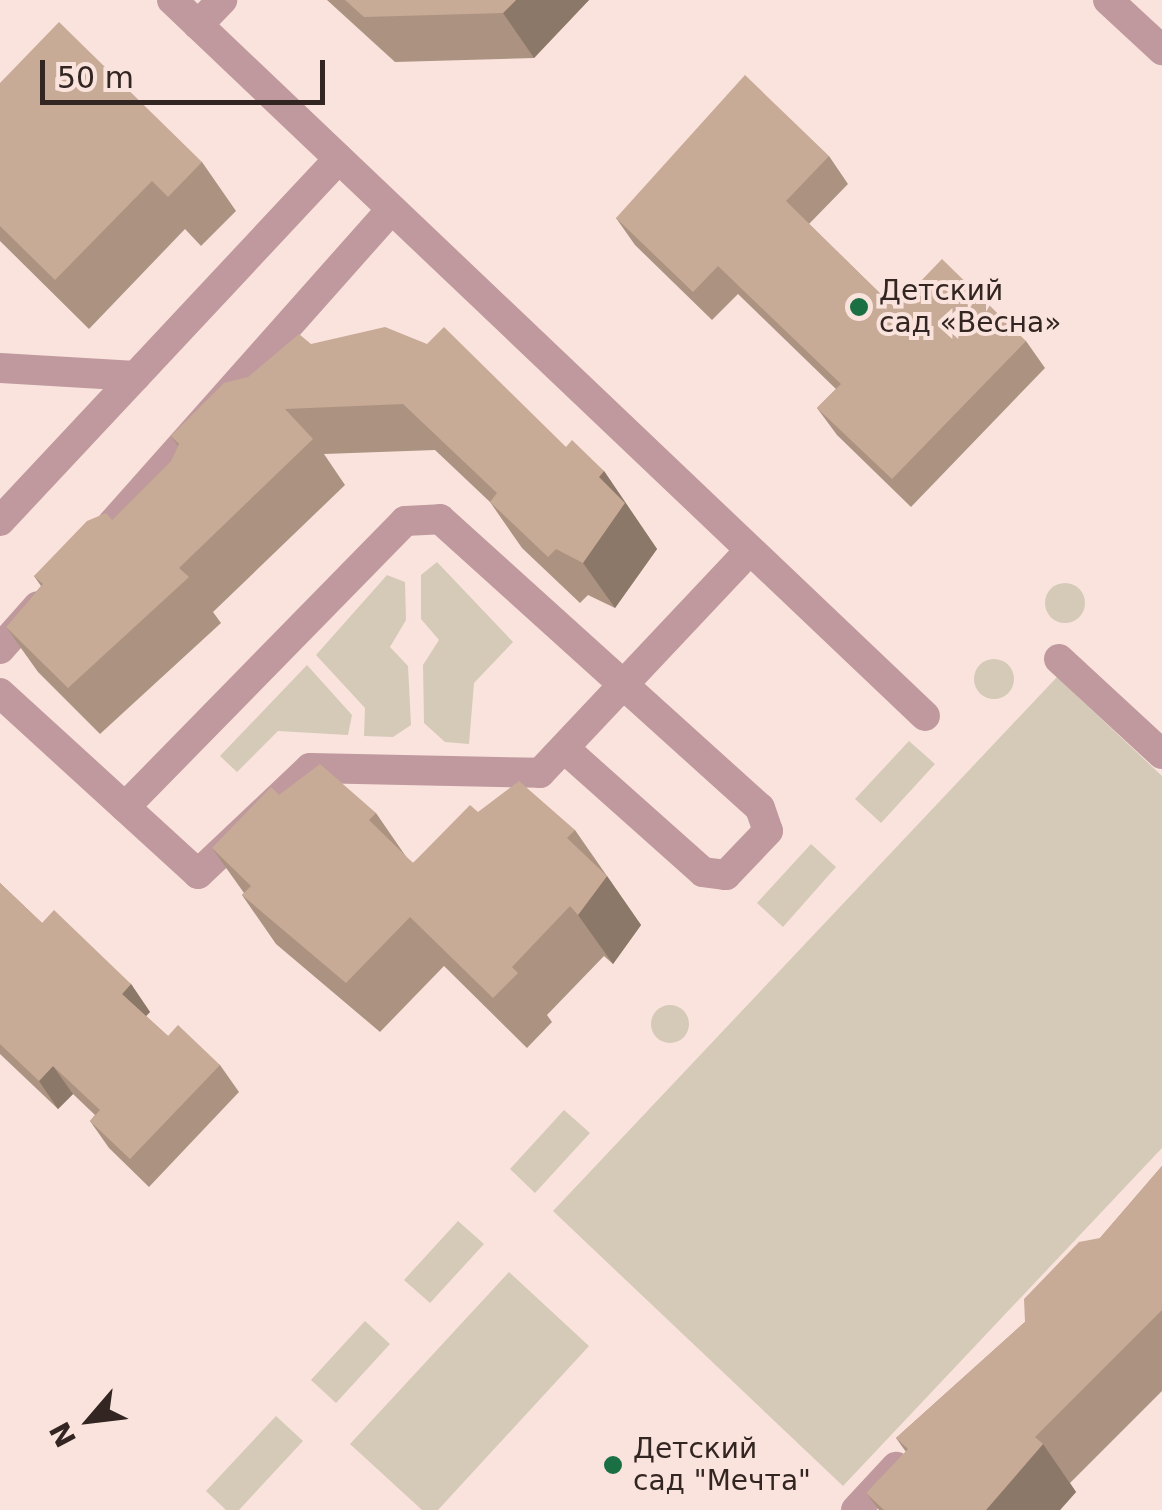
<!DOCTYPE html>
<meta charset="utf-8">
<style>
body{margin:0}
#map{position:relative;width:1162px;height:1510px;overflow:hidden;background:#fae3dd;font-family:"DejaVu Sans",sans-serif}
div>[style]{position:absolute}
.green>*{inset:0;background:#d4cab7}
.round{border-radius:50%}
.minor>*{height:30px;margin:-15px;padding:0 15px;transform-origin:15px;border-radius:15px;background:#bf999e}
.wall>*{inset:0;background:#ac9381}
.shaded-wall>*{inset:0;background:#8c7869}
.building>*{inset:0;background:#c8ab96}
.dots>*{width:28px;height:28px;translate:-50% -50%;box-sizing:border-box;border:5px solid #fae3dd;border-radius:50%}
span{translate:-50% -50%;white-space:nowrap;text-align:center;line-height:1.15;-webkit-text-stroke:8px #fae3dd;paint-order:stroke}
.poi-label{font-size:28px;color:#332521}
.left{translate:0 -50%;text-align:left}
.north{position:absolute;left:40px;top:1370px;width:100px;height:100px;-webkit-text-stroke:8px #fae3dd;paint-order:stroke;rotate:242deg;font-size:28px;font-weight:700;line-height:40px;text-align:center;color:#332521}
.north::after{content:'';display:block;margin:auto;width:35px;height:45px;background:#332521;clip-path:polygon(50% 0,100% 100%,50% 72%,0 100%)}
.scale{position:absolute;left:40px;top:60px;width:285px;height:45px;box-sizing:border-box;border:5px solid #332521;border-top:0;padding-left:12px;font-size:30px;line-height:35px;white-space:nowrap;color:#332521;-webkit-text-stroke:8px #fae3dd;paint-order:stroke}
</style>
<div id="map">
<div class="green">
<i style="clip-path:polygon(437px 562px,513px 642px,474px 683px,469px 744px,445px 742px,424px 723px,423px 665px,439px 640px,421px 619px,421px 575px)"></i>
<i style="clip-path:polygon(387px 575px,405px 582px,406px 620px,390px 647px,408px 666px,411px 725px,393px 737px,364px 736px,365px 708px,316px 655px)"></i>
<i class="round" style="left:1045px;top:583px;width:40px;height:40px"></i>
<i class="round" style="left:974px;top:659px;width:40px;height:40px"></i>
<i style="clip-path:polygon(307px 665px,352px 715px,348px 735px,278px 731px,237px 772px,220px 756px)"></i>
<i style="clip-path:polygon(1057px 677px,1162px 776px,1162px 1148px,843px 1486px,553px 1211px)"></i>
<i style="clip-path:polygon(909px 741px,935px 764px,881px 823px,855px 799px)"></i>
<i style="clip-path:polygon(811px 844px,836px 867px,783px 927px,757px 903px)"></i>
<i class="round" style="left:651px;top:1005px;width:38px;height:38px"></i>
<i style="clip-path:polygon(564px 1110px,590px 1133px,535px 1193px,510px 1169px)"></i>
<i style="clip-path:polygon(458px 1221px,484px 1244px,430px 1303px,404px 1280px)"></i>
<i style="clip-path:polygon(509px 1272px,589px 1346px,438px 1510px,422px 1510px,350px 1444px)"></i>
<i style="clip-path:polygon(365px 1321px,390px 1344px,336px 1403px,311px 1380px)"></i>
<i style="clip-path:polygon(276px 1416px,303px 1441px,239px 1510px,226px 1510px,206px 1491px)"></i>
</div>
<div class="minor">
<i style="left:172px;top:0;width:1039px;rotate:43.56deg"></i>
<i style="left:1108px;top:0;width:74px;rotate:42.8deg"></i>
<i style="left:198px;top:25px;width:35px;rotate:-46deg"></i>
<i style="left:0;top:368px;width:136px;rotate:3.4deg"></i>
<i style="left:0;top:521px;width:496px;rotate:-46.9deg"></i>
<i style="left:112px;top:524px;width:421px;rotate:-48.4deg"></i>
<i style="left:0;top:649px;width:57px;rotate:-48.5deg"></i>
<i style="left:1059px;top:659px;width:140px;rotate:42.7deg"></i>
<i style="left:0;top:693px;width:268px;rotate:42.4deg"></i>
<i style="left:198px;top:874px;width:154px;rotate:-43.4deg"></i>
<i style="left:310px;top:768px;width:230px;rotate:1.2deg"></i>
<i style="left:540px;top:773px;width:306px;rotate:-46.7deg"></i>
<i style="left:125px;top:807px;width:400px;rotate:-45.6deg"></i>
<i style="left:405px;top:521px;width:35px;rotate:-3deg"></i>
<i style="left:440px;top:519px;width:431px;rotate:42.1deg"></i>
<i style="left:760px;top:808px;width:24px;rotate:71deg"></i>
<i style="left:768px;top:831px;width:61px;rotate:133.7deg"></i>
<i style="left:726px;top:875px;width:23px;rotate:-173deg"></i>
<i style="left:703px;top:872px;width:186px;rotate:-138.3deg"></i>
<i style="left:856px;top:1510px;width:59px;rotate:-47.1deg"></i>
</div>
<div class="wall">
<i style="clip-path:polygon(327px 0,589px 0,534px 58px,395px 62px)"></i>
<i style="clip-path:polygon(0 83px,202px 162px,236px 211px,201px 246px,185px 229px,89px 329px,0 241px)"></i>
<i style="clip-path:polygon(829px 156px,848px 184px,809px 224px,895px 308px,1026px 341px,1045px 368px,911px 507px,837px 435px,817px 408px,836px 389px,738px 294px,712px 320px,635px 245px,616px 218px)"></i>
<i style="clip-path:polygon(311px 344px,566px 447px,604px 471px,657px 549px,615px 608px,588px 595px,580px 603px,522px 548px,490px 502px,435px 450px,324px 454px,345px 485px,213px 612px,221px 623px,100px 734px,38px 672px,6px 627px,41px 586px,34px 576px,112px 520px,171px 461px,178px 446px,171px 436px,248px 377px)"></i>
<i style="clip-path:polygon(279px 795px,376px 813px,407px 858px,413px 863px,478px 812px,575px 830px,641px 925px,613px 964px,604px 956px,547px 1015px,552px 1022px,527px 1048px,444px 966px,380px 1032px,276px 944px,242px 895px,244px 893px,212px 848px)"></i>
<i style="clip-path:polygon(0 883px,42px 923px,131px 984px,150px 1012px,146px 1016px,168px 1036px,220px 1065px,239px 1092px,149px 1187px,109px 1148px,90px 1121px,95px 1115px,73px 1094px,58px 1109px,0 1054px)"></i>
<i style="clip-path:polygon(1162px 1166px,1162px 1391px,1070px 1483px,1076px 1492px,1060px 1510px,879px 1510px,866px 1493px,906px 1452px,896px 1438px,1025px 1322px,1100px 1238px)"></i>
</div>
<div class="shaded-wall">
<i style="clip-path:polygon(516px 0,589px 0,534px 58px,503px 13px)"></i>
<i style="clip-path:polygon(604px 471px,657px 549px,615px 608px,583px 563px,599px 477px)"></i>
<i style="clip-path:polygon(607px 876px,641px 925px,613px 964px,578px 915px)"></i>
<i style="clip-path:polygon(131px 984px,150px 1012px,141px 1021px,122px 994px)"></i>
<i style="clip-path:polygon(53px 1066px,73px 1094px,58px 1109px,39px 1081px)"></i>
<i style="clip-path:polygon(1043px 1444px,1076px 1492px,1060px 1510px,986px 1510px)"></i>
</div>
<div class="building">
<i style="clip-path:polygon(345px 0,516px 0,503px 13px,364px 17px)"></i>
<i style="clip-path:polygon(59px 22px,202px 162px,168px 197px,152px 181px,55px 280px,0 226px,0 83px)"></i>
<i style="clip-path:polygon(745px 75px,829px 156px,786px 201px,895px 308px,942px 259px,1026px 341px,892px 479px,817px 408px,841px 384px,718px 266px,693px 292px,616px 218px)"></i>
<i style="clip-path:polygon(385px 327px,427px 344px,444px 327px,566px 447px,572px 440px,604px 471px,599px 477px,625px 503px,583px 563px,556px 549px,548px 557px,490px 502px,497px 493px,403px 404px,285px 409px,313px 439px,179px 568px,189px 577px,68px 688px,6px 627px,43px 584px,34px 576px,87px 521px,106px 513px,112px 520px,171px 461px,179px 444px,171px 436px,224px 383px,248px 377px,299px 334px,311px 344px)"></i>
<i style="clip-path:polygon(320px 764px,376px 813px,369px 820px,413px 863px,470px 805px,478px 812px,519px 781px,575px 830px,567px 838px,607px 876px,578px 915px,570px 906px,512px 967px,518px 973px,493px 998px,410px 917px,346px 983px,242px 895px,251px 886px,212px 848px,271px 787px,279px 795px)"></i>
<i style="clip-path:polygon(0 883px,42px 923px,54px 910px,131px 984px,122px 994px,168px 1036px,178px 1025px,220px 1065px,130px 1159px,90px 1121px,100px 1110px,53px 1066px,39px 1081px,0 1044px)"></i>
<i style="clip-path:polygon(1162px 1166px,1162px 1310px,1035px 1437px,1043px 1444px,986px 1510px,884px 1510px,866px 1493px,908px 1449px,896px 1438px,1025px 1322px,1024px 1299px,1079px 1242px,1100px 1238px)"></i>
</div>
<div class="dots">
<i style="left:859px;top:307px;background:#1a7042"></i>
<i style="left:613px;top:1465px;background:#1a7042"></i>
</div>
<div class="poi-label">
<span class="left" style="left:879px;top:307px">Детский<br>сад «Весна»</span>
<span class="left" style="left:633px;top:1465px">Детский<br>сад "Мечта"</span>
</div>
<div class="north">N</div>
<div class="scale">50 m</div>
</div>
